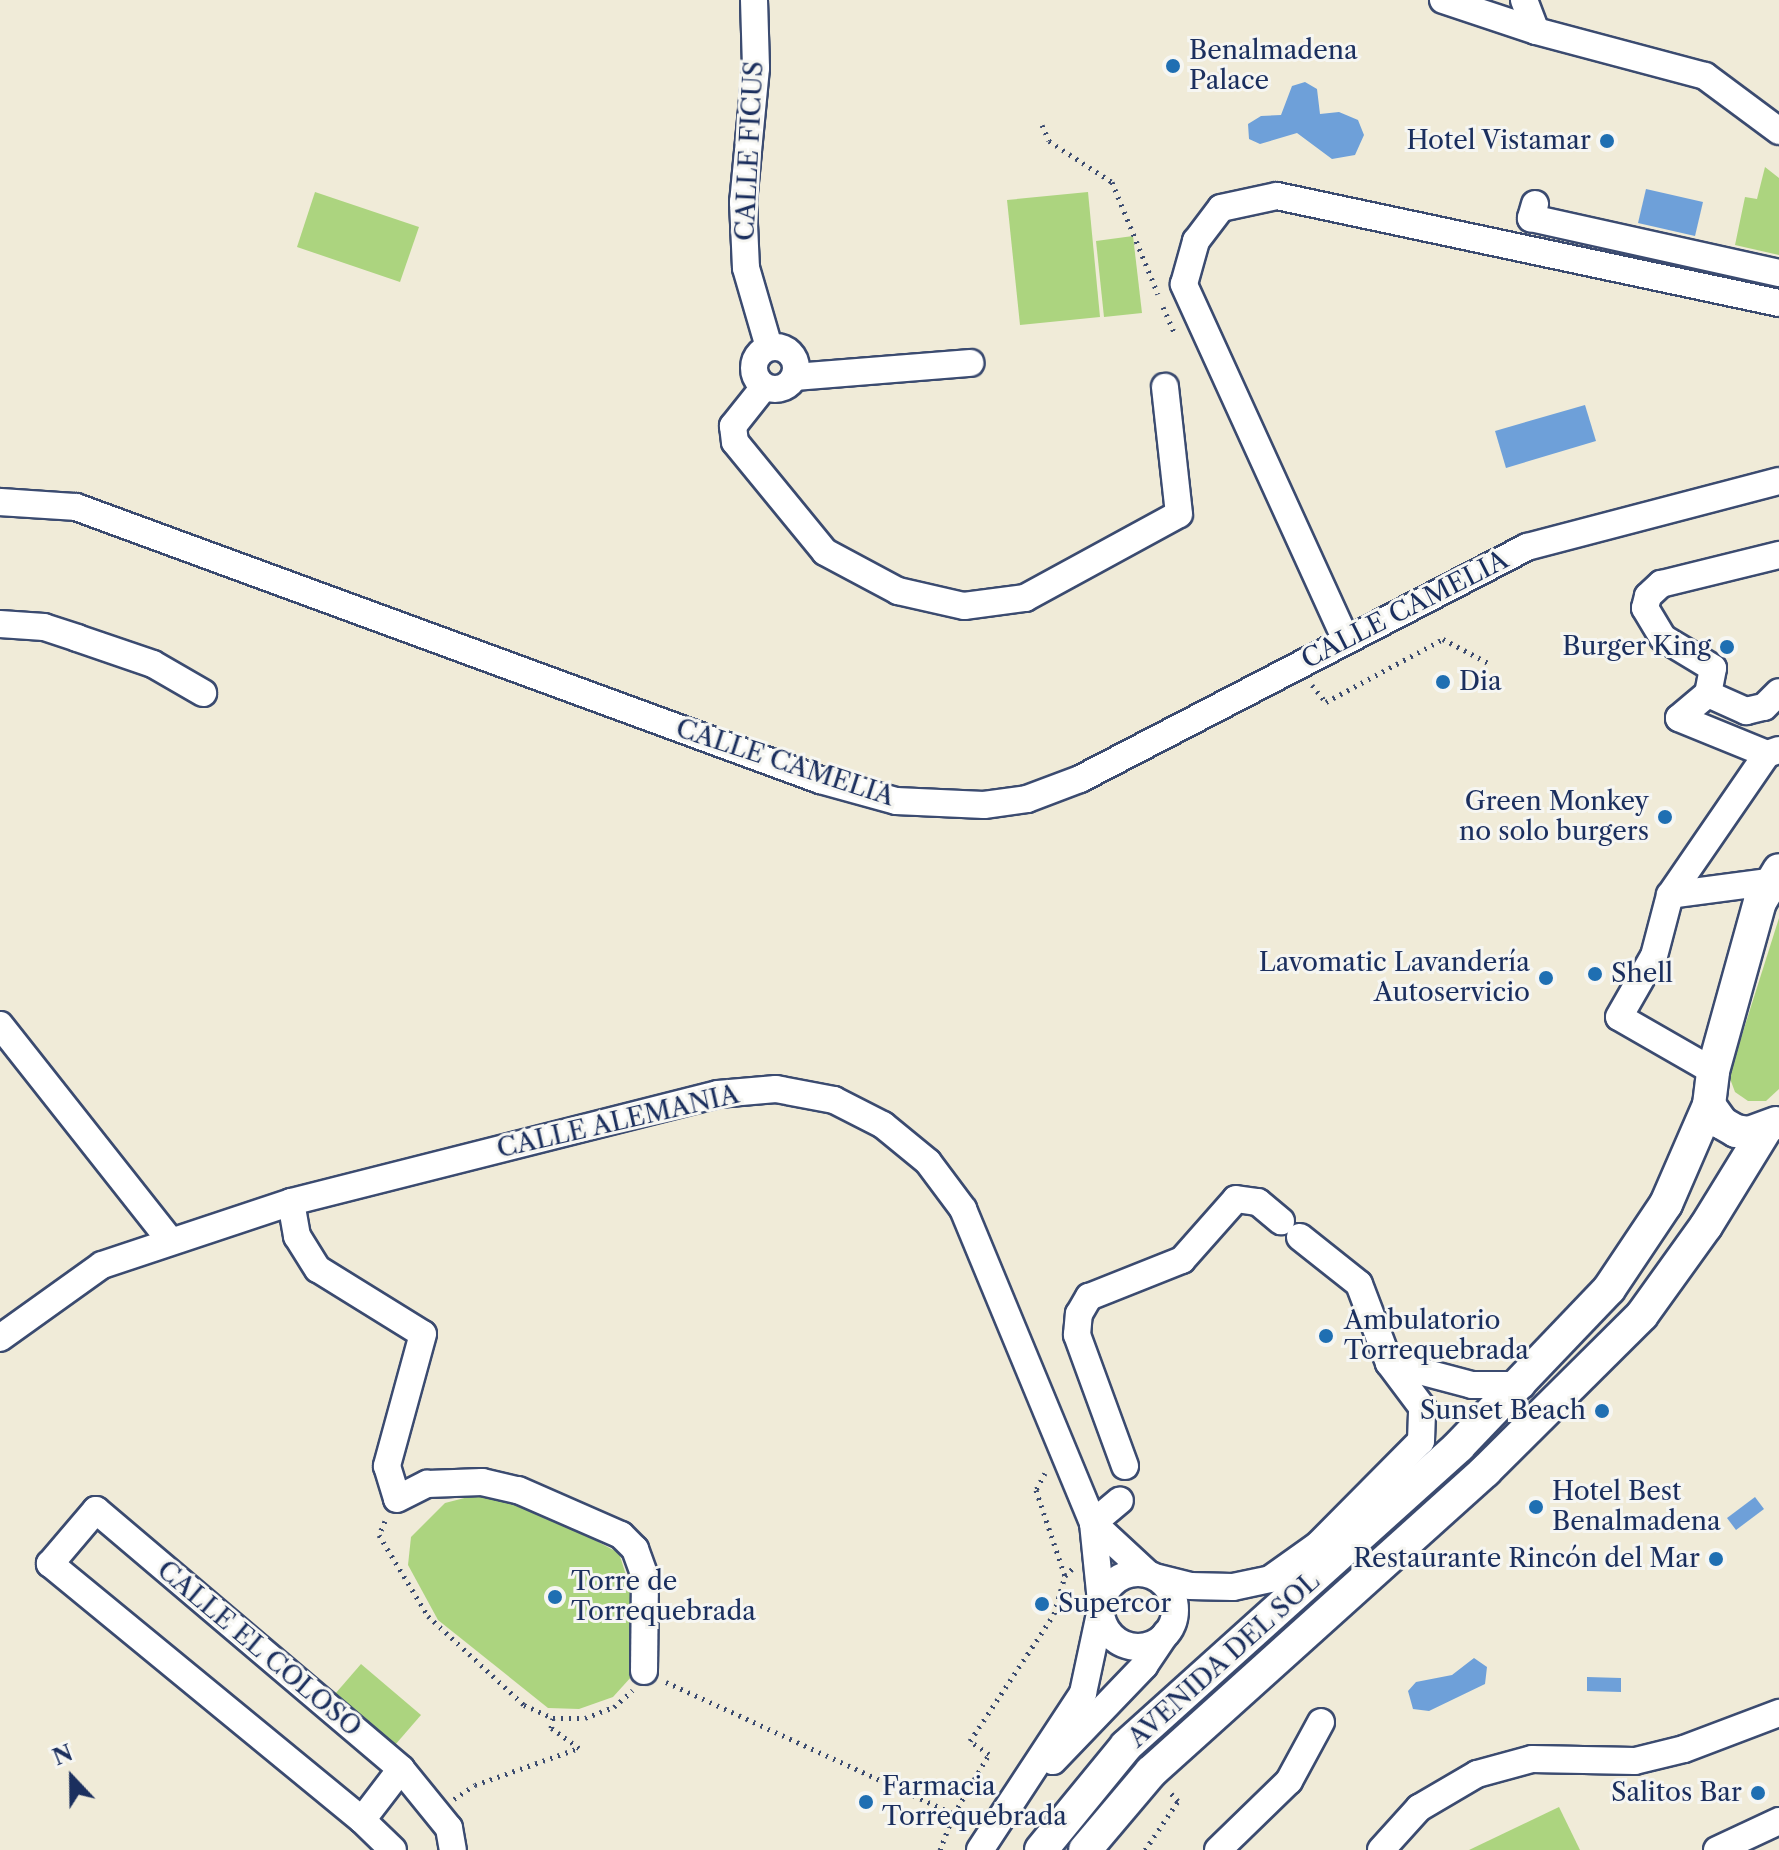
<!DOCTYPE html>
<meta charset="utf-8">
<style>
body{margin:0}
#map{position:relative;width:1779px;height:1850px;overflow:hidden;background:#f0ebd8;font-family:"Libre Caslon Text",serif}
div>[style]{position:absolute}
.green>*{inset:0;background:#acd47f}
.water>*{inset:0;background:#6ea0d9}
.path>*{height:5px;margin-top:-2.5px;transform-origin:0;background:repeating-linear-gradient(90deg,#3b4b70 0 2px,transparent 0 8px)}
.roads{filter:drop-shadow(2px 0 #3b4b70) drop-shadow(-2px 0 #3b4b70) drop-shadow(0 2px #3b4b70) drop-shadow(0 -2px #3b4b70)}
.minor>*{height:26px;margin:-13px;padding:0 13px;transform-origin:13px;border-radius:13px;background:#fff}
.minor>.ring{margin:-13px;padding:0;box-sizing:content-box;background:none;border:26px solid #fff;border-radius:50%}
.major>*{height:32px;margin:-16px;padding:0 16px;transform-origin:16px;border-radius:16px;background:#fff}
.dots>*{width:22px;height:22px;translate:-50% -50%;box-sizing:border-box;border:4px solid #f6f6f2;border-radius:50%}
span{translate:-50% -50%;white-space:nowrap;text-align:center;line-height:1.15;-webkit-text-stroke:6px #f6f6f2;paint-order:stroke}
.poi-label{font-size:26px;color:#1b2f5e}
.left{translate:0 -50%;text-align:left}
.right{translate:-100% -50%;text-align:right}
.street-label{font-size:26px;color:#1b2f5e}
.north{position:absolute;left:32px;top:1738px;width:80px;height:80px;-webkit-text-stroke:6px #f6f6f2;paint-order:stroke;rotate:338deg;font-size:22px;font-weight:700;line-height:32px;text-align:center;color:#1b2f5e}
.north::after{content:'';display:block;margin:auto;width:28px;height:36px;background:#1b2f5e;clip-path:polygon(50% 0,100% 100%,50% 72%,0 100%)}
</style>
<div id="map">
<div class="green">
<i style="clip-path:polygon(1765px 167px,1779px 178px,1779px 255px,1735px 245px,1745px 197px,1757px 199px)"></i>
<i style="clip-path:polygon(315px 192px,419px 227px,400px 282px,297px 247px)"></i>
<i style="clip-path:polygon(1088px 192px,1100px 317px,1020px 325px,1007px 200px)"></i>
<i style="clip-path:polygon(1133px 236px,1142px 313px,1104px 317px,1096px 241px)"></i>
<i style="clip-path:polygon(1779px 918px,1779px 1089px,1766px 1101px,1748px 1101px,1735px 1092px,1729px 1076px)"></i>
<i style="clip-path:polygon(484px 1493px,521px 1501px,619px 1553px,632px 1594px,635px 1640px,632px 1676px,613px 1697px,579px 1709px,548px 1708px,438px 1620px,408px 1565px,411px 1537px,445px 1503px)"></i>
<i style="clip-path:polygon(361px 1664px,421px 1715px,395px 1745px,335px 1694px)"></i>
<i style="clip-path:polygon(1559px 1807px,1580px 1850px,1469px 1850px)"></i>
</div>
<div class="water">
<i style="clip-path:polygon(1305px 82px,1317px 89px,1320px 114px,1339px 112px,1358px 120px,1364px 135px,1355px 155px,1332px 159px,1297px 133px,1260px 144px,1249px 139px,1248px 124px,1261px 116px,1281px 115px,1292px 86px)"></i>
<i style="clip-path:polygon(1646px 189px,1703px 202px,1695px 236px,1638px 223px)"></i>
<i style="clip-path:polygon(1585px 405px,1596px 441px,1506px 468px,1495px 431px)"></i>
<i style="clip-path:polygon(1755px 1497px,1764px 1509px,1736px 1530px,1727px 1518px)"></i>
<i style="clip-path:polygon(1474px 1658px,1487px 1667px,1485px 1684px,1429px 1711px,1413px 1709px,1408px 1691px,1416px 1682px,1452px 1675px)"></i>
<i style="clip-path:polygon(1587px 1677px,1621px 1678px,1621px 1692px,1587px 1691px)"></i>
</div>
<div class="path">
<i style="left:1042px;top:125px;width:17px;rotate:66deg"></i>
<i style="left:1049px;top:141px;width:75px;rotate:33.1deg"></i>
<i style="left:1112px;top:182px;width:121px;rotate:67.7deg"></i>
<i style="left:1163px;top:307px;width:30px;rotate:66deg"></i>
<i style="left:1312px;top:685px;width:22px;rotate:51deg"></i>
<i style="left:1326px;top:702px;width:133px;rotate:-28.3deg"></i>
<i style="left:1443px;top:639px;width:55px;rotate:28deg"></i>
<i style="left:1045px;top:1473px;width:19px;rotate:118deg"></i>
<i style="left:1036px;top:1490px;width:91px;rotate:71.4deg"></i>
<i style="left:385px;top:1521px;width:15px;rotate:113deg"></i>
<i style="left:379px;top:1535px;width:95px;rotate:58.8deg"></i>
<i style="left:428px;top:1616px;width:131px;rotate:42.8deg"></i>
<i style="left:524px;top:1705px;width:32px;rotate:24deg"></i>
<i style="left:553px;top:1718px;width:32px"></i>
<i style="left:585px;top:1718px;width:31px;rotate:-21deg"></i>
<i style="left:614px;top:1707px;width:25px;rotate:-42deg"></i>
<i style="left:666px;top:1682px;width:317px;rotate:24.6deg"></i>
<i style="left:454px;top:1799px;width:25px;rotate:-34deg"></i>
<i style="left:475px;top:1785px;width:110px;rotate:-19.6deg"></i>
<i style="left:579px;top:1748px;width:34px;rotate:-144deg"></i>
<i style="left:551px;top:1728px;width:10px;rotate:-79deg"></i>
<i style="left:940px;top:1850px;width:39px;rotate:-69deg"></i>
<i style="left:954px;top:1814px;width:69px;rotate:-59.7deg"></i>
<i style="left:989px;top:1754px;width:23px;rotate:-146deg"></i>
<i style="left:970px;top:1741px;width:152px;rotate:-56.5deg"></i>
<i style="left:1054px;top:1614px;width:40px;rotate:-74deg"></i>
<i style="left:1065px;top:1576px;width:13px;rotate:-45deg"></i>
<i style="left:1145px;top:1850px;width:59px;rotate:-56deg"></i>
<i style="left:1178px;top:1801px;width:12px;rotate:-132deg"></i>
</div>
<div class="roads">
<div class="minor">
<i style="left:754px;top:0;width:68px;rotate:88.3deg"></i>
<i style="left:756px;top:68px;width:135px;rotate:95.5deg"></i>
<i style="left:743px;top:202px;width:66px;rotate:87.4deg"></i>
<i style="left:746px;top:268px;width:82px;rotate:73.8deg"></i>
<i style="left:1443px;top:0;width:98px;rotate:18.4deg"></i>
<i style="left:1536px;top:31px;width:175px;rotate:14.9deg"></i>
<i style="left:1705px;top:76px;width:92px;rotate:36.6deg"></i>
<i style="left:1524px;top:0;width:33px;rotate:69deg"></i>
<i style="left:1535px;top:204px;width:15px;rotate:106deg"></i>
<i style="left:1531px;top:218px;width:254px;rotate:12.5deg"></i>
<i class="ring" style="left:754px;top:347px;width:16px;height:16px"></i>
<i style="left:795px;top:377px;width:176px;rotate:-4.6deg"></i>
<i style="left:764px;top:387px;width:50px;rotate:128.5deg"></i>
<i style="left:733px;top:426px;width:16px;rotate:83deg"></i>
<i style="left:735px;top:442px;width:142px;rotate:50.7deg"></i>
<i style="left:825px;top:552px;width:83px;rotate:28.1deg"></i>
<i style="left:898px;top:591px;width:68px;rotate:12.8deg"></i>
<i style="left:964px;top:606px;width:62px;rotate:-7.5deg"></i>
<i style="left:1025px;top:598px;width:175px;rotate:-28.6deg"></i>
<i style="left:1179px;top:514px;width:128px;rotate:-96.3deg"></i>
<i style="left:0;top:502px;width:76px;rotate:3.8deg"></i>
<i style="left:76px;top:507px;width:793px;rotate:20.15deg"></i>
<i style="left:820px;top:780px;width:79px;rotate:15.4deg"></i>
<i style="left:896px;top:801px;width:88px;rotate:2.6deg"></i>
<i style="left:984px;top:805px;width:43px;rotate:-7.9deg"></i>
<i style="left:1027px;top:799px;width:57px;rotate:-20.7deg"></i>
<i style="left:1080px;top:779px;width:504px;rotate:-27.43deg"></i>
<i style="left:1527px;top:547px;width:260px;rotate:-14.7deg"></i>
<i style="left:0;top:624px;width:44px;rotate:3.9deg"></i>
<i style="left:44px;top:627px;width:35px;rotate:18deg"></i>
<i style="left:77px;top:638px;width:80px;rotate:18.9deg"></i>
<i style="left:153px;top:664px;width:58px;rotate:30.1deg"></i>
<i style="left:1345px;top:638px;width:389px;rotate:-114.5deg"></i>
<i style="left:1184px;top:284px;width:45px;rotate:-74.4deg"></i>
<i style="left:1196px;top:241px;width:41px;rotate:-52.9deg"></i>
<i style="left:1221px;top:208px;width:57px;rotate:-12.1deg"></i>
<i style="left:1277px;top:196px;width:513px;rotate:12.03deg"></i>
<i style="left:1708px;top:694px;width:42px;rotate:24.1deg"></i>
<i style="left:1746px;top:711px;width:18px;rotate:-13deg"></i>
<i style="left:1764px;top:707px;width:21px;rotate:-45deg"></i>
<i style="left:1767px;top:754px;width:95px;rotate:-157.8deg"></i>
<i style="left:1679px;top:718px;width:38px;rotate:-40deg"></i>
<i style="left:1708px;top:694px;width:26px;rotate:-79deg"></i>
<i style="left:1713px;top:668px;width:58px;rotate:-149deg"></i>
<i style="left:1663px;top:638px;width:35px;rotate:-121deg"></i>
<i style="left:1645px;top:608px;width:12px;rotate:-76deg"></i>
<i style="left:1648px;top:596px;width:18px;rotate:-43deg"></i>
<i style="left:1661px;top:584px;width:122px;rotate:-13.8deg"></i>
<i style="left:1670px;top:895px;width:98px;rotate:-7.6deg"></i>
<i style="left:0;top:1025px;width:273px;rotate:51.7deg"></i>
<i style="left:1713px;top:1071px;width:108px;rotate:-150.1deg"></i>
<i style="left:1619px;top:1017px;width:70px;rotate:-60.2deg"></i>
<i style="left:1654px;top:956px;width:63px;rotate:-75.3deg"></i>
<i style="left:1670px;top:895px;width:171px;rotate:-55.5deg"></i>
<i style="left:1767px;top:754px;width:13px;rotate:-18deg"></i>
<i style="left:291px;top:1202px;width:35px;rotate:80deg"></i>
<i style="left:297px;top:1236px;width:39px;rotate:58deg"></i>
<i style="left:318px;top:1269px;width:123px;rotate:31.8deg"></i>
<i style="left:423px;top:1334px;width:137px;rotate:105.3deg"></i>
<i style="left:387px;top:1466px;width:34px;rotate:73deg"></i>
<i style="left:397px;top:1499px;width:34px;rotate:-27deg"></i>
<i style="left:427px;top:1484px;width:55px;rotate:-2.1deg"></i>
<i style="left:482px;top:1482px;width:37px;rotate:13deg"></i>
<i style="left:518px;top:1490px;width:112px;rotate:23.6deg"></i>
<i style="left:621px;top:1535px;width:20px;rotate:45deg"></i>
<i style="left:635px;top:1549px;width:30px;rotate:70deg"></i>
<i style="left:645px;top:1577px;width:94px;rotate:90.6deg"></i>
<i style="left:1300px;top:1237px;width:75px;rotate:38.5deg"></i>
<i style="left:1359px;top:1284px;width:85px;rotate:69.2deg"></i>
<i style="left:0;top:1338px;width:125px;rotate:-35.6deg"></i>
<i style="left:102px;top:1265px;width:199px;rotate:-18.4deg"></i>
<i style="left:291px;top:1202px;width:440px;rotate:-14.2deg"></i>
<i style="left:718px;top:1094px;width:58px;rotate:-4.9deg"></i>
<i style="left:776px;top:1089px;width:59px;rotate:10.7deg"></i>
<i style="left:834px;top:1100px;width:55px;rotate:27deg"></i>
<i style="left:883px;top:1125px;width:58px;rotate:39.4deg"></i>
<i style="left:928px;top:1162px;width:59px;rotate:53.3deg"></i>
<i style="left:963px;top:1209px;width:340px;rotate:67.5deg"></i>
<i style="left:1093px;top:1523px;width:74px;rotate:42.8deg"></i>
<i style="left:1125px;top:1466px;width:140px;rotate:-110.1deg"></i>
<i style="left:1077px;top:1335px;width:21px;rotate:-85deg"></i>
<i style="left:1079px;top:1314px;width:20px;rotate:-60deg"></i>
<i style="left:1089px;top:1297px;width:100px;rotate:-21.7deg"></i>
<i style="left:1182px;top:1260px;width:81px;rotate:-48.5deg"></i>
<i style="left:1236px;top:1199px;width:22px;rotate:8deg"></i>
<i style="left:1258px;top:1202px;width:30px;rotate:40deg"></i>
<i style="left:1093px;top:1523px;width:79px;rotate:84.2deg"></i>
<i style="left:1093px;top:1523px;width:35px;rotate:-40deg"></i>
<i style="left:1316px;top:1547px;width:149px;rotate:-45.3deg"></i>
<i style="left:1421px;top:1441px;width:34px;rotate:-88deg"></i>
<i style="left:1422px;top:1407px;width:55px;rotate:-126.9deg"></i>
<i style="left:1389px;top:1363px;width:86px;rotate:14.8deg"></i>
<i style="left:1472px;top:1385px;width:50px"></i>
<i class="ring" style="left:1101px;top:1573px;width:48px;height:48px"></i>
<i style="left:1159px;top:1578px;width:32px;rotate:14deg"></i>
<i style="left:1190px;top:1586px;width:43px;rotate:1.3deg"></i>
<i style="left:1233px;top:1587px;width:38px;rotate:-12deg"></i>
<i style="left:1270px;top:1579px;width:71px;rotate:-35.3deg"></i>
<i style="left:1053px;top:1761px;width:132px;rotate:-46.2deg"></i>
<i style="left:1144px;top:1666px;width:40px;rotate:-56deg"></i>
<i style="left:401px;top:1769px;width:64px;rotate:127.4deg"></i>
<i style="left:362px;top:1820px;width:404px;rotate:-140.6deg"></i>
<i style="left:50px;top:1564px;width:71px;rotate:-49.6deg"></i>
<i style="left:96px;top:1510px;width:400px;rotate:40.3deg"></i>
<i style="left:401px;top:1769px;width:76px;rotate:50.9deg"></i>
<i style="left:449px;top:1828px;width:22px;rotate:80deg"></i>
<i style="left:362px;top:1820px;width:43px;rotate:44.1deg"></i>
<i style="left:980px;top:1850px;width:188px;rotate:-56.7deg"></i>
<i style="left:1083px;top:1693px;width:81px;rotate:-77.9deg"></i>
<i style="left:1218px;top:1850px;width:99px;rotate:-44.2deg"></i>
<i style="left:1289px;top:1781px;width:67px;rotate:-61.5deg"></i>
<i style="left:1381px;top:1850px;width:57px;rotate:-47.9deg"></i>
<i style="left:1419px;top:1808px;width:67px;rotate:-30.4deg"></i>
<i style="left:1477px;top:1774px;width:57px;rotate:-15.3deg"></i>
<i style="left:1532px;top:1759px;width:103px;rotate:1.1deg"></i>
<i style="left:1635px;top:1761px;width:50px;rotate:-13.8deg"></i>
<i style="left:1684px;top:1749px;width:102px;rotate:-20.8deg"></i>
<i style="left:1717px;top:1850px;width:68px;rotate:-25.1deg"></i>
</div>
<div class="major">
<i style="left:1709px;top:1105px;width:22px;rotate:54deg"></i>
<i style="left:1722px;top:1123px;width:16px;rotate:30deg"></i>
<i style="left:1736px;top:1131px;width:13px;rotate:9deg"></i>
<i style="left:1749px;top:1133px;width:29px;rotate:-20deg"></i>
<i style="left:1041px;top:1850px;width:134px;rotate:-50.7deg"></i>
<i style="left:1126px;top:1746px;width:448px;rotate:-42deg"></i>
<i style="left:1459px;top:1446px;width:217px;rotate:-46.3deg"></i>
<i style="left:1609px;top:1289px;width:102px;rotate:-56.2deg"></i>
<i style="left:1666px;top:1204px;width:108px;rotate:-66.5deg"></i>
<i style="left:1709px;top:1105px;width:34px;rotate:-83deg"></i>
<i style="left:1713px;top:1071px;width:175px;rotate:-74.5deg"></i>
<i style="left:1760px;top:902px;width:37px;rotate:-59deg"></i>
<i style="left:1085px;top:1850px;width:102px;rotate:-49.8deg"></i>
<i style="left:1151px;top:1772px;width:450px;rotate:-42deg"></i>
<i style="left:1485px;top:1471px;width:221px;rotate:-44.8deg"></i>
<i style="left:1642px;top:1315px;width:110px;rotate:-54.3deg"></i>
<i style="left:1706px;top:1226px;width:113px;rotate:-58.4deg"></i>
</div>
</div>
<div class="dots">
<i style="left:1173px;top:66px;background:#1f6fb2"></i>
<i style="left:1607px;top:141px;background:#1f6fb2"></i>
<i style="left:1727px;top:647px;background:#1f6fb2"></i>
<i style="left:1443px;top:682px;background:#1f6fb2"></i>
<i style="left:1665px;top:817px;background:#1f6fb2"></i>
<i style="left:1595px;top:974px;background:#1f6fb2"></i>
<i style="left:1546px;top:978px;background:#1f6fb2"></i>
<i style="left:1326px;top:1336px;background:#1f6fb2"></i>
<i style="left:1602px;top:1411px;background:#1f6fb2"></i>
<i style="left:1536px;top:1507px;background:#1f6fb2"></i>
<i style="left:1716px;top:1559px;background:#1f6fb2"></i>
<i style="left:555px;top:1597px;background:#1f6fb2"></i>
<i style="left:1042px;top:1604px;background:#1f6fb2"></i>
<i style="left:1758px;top:1793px;background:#1f6fb2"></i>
<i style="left:866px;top:1802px;background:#1f6fb2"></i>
</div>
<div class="poi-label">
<span class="left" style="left:1189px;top:66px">Benalmadena<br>Palace</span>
<span class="right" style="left:1591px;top:141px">Hotel Vistamar</span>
<span class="right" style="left:1711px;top:647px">Burger King</span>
<span class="left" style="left:1459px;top:682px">Dia</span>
<span class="right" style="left:1649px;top:817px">Green Monkey<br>no solo burgers</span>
<span class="right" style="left:1530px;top:978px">Lavomatic Lavandería<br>Autoservicio</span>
<span class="left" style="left:1611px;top:974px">Shell</span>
<span class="left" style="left:1344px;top:1336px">Ambulatorio<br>Torrequebrada</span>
<span class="right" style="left:1586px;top:1411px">Sunset Beach</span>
<span class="left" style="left:1552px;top:1507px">Hotel Best<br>Benalmadena</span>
<span class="right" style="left:1700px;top:1559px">Restaurante Rincón del Mar</span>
<span class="left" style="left:571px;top:1597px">Torre de<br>Torrequebrada</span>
<span class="left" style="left:1058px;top:1604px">Supercor</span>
<span class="left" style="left:882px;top:1802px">Farmacia<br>Torrequebrada</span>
<span class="right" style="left:1742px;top:1793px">Salitos Bar</span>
</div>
<div class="street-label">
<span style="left:750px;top:151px;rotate:-87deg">CALLE FICUS</span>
<span style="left:1405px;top:610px;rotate:-27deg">CALLE CAMELIA</span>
<span style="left:785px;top:763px;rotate:18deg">CALLE CAMELIA</span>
<span style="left:618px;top:1122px;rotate:-13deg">CALLE ALEMANIA</span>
<span style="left:259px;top:1649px;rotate:40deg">CALLE EL COLOSO</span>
<span style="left:1224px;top:1660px;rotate:-42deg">AVENIDA DEL SOL</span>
</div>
<div class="north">N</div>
</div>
